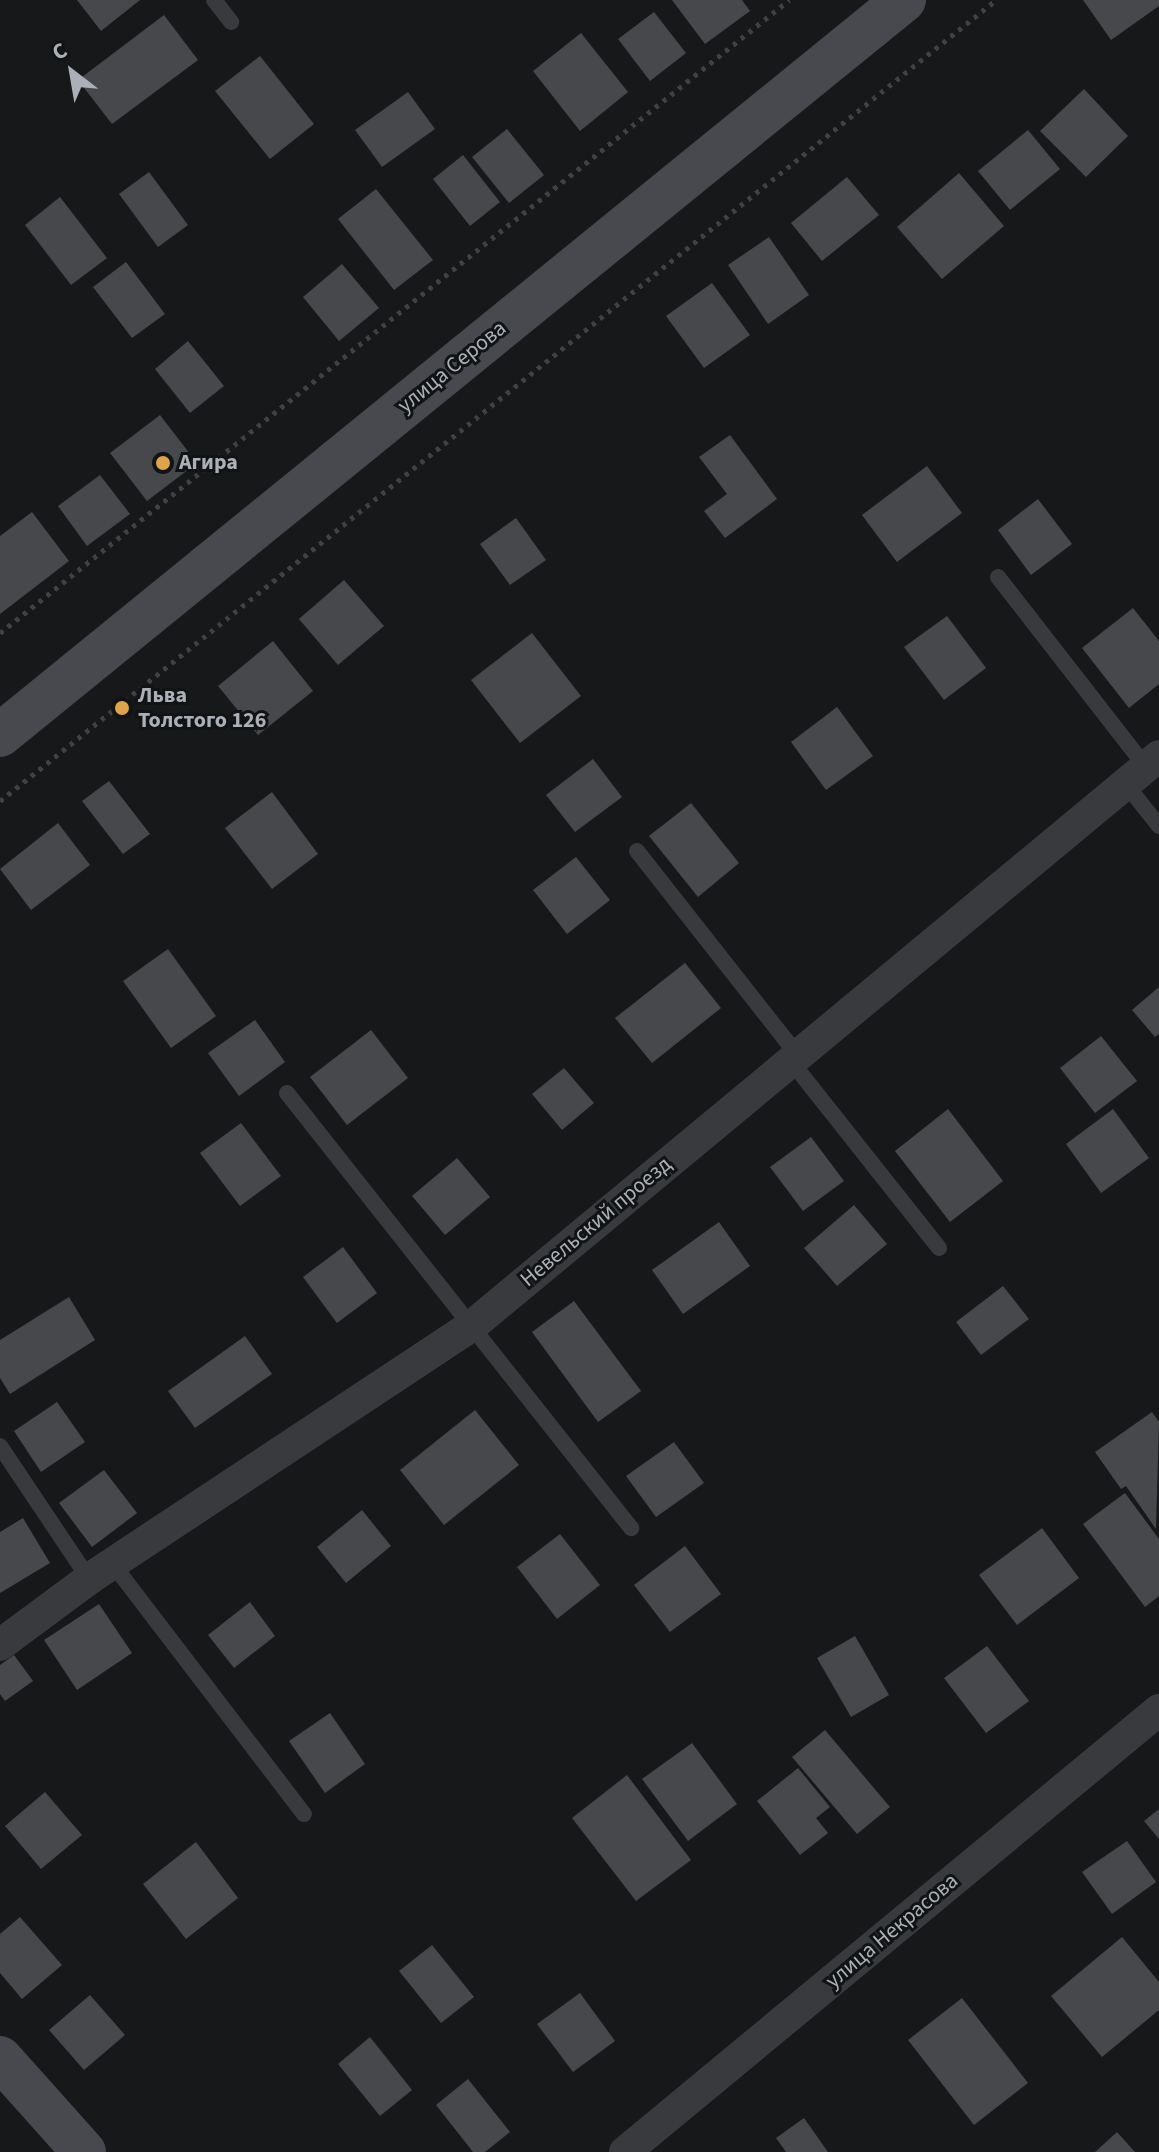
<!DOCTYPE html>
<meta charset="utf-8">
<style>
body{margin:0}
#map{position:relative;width:1159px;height:2152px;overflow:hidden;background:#171819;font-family:"Source Sans 3",sans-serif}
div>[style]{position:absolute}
.building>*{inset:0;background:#47484c}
.path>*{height:5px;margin-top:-2.5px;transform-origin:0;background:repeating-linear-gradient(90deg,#3f4145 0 4px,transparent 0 10px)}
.service>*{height:16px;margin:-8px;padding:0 8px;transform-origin:8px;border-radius:8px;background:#393a3e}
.minor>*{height:32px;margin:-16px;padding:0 16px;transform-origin:16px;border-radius:16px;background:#393a3e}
.secondary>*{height:44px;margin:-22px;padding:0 22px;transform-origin:22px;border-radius:22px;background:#47494e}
.dots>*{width:22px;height:22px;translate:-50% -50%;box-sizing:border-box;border:4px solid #121314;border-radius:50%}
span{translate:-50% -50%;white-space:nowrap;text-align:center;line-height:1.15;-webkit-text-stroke:6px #121314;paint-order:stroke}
.street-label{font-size:22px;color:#abb0b8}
.poi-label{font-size:22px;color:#abb0b8;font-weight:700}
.left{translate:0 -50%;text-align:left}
.north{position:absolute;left:32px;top:32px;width:80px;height:80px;-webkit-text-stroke:6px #121314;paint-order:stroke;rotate:329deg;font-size:22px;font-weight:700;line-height:32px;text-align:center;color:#abb0b8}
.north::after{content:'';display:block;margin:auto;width:28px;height:36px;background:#abb0b8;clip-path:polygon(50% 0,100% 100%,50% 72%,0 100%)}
</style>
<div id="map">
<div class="building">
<i style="clip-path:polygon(77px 0,140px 0,101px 31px)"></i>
<i style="clip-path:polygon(672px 0,742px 0,750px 11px,705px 44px)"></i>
<i style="clip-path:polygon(1083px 0,1159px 0,1159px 6px,1111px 40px)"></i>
<i style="clip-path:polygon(654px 12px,686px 53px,650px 81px,618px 39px)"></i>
<i style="clip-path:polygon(164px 15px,198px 60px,112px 124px,78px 80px)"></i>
<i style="clip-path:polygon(581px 33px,628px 92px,580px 131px,533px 71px)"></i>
<i style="clip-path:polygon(260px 56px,314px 124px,270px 159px,215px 91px)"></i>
<i style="clip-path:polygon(1084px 89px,1128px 136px,1086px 177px,1040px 131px)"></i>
<i style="clip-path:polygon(408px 92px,435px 129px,382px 167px,355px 130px)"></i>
<i style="clip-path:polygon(507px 129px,544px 175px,509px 203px,472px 157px)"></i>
<i style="clip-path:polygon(1028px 130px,1060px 169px,1010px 210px,978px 171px)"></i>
<i style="clip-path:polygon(463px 155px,500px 202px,470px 226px,433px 179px)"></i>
<i style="clip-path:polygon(149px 172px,188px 225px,158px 247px,119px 194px)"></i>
<i style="clip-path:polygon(959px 173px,1004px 226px,942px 279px,897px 227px)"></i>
<i style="clip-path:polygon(847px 177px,879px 215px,822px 261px,791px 223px)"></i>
<i style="clip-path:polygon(376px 189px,433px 260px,394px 290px,338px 219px)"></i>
<i style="clip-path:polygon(60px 197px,107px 258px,71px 285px,25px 225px)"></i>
<i style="clip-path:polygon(769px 237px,809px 295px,768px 324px,728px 265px)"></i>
<i style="clip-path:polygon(126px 262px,165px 314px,132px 338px,93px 287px)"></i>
<i style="clip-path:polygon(342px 264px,379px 308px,339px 341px,303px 297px)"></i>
<i style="clip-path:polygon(712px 283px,750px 335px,704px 368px,666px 316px)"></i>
<i style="clip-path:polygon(188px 341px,224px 386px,190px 413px,155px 369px)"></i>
<i style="clip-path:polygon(160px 415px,197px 463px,147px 501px,110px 453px)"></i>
<i style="clip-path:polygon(730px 435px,777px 499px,725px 538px,704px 511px,727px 494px,699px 457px)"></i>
<i style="clip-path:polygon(927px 466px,962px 513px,897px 562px,862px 515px)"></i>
<i style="clip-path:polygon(100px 475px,130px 514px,87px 546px,58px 506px)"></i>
<i style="clip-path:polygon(1038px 499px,1072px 544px,1031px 575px,998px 530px)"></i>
<i style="clip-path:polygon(32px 512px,69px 561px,0 614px,0 536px)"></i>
<i style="clip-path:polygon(516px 518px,546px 560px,510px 585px,480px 544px)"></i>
<i style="clip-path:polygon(344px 580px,384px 626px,338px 665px,299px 619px)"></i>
<i style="clip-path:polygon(1133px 608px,1159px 641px,1159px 684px,1129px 708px,1082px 648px)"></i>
<i style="clip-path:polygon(947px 616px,986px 668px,944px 700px,904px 647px)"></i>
<i style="clip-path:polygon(532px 633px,581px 696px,520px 743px,471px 680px)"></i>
<i style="clip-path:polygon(273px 641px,313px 691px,258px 735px,218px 686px)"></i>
<i style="clip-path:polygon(837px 707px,873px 756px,826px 790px,791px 742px)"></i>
<i style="clip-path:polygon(593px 759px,622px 797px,575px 832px,546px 795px)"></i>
<i style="clip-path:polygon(109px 781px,150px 834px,123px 854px,82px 801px)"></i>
<i style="clip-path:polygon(272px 792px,318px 854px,272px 889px,225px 828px)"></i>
<i style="clip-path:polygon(691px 803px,739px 863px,698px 897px,649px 836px)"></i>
<i style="clip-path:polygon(58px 823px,90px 865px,31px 910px,0 869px)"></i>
<i style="clip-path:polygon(576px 857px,610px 900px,567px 934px,533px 890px)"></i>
<i style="clip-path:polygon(168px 949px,216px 1016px,171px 1048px,123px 981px)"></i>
<i style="clip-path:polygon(685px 963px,721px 1008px,652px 1063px,615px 1018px)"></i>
<i style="clip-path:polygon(1159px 987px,1159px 1034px,1155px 1037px,1132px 1010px)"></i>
<i style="clip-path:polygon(255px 1020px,285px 1062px,239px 1096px,208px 1053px)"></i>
<i style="clip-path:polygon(371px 1030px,408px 1078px,347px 1125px,310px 1077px)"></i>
<i style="clip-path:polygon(1101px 1036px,1137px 1081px,1095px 1113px,1060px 1068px)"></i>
<i style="clip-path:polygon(564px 1068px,594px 1103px,562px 1130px,532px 1094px)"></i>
<i style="clip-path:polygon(948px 1109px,1003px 1181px,950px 1222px,895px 1151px)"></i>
<i style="clip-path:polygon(1113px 1109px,1149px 1158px,1101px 1193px,1066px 1144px)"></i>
<i style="clip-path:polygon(241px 1123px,281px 1176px,240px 1206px,200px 1153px)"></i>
<i style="clip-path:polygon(811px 1137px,844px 1181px,803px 1211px,770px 1167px)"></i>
<i style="clip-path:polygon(457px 1158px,490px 1197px,445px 1235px,412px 1196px)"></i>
<i style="clip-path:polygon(854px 1205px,887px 1244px,837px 1286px,804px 1248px)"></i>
<i style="clip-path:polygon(719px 1222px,750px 1266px,683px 1314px,652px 1270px)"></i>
<i style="clip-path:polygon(343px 1247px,377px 1293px,337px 1323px,303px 1277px)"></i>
<i style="clip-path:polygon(1003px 1286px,1029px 1319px,981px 1355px,956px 1322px)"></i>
<i style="clip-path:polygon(69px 1297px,95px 1340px,10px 1394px,0 1378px,0 1340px)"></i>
<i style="clip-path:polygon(574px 1301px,641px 1391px,598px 1422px,532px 1332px)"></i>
<i style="clip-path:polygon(245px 1336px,272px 1374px,195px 1428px,168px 1391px)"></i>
<i style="clip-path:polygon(57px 1402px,85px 1442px,41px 1472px,14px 1431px)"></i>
<i style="clip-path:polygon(475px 1410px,519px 1465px,444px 1525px,400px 1470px)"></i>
<i style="clip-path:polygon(1152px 1412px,1159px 1422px,1156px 1529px,1126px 1486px,1121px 1489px,1095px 1452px)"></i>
<i style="clip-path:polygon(674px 1442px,704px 1483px,656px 1517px,626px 1476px)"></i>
<i style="clip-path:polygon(104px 1470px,137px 1513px,92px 1547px,59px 1503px)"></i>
<i style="clip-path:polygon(1125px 1493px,1159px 1539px,1159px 1596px,1145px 1607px,1083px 1524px)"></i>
<i style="clip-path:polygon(362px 1510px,391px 1546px,346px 1583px,317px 1547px)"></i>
<i style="clip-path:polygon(23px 1518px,50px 1563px,0 1593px,0 1532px)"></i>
<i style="clip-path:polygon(1042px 1528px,1079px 1578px,1017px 1625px,979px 1575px)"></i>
<i style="clip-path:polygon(560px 1534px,600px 1585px,557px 1619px,517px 1567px)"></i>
<i style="clip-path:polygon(685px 1546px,721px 1594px,670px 1632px,634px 1585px)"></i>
<i style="clip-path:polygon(250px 1602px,275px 1636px,234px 1668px,208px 1635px)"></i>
<i style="clip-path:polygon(99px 1604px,132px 1653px,77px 1690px,44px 1640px)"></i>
<i style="clip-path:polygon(855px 1636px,889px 1695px,851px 1717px,817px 1658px)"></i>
<i style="clip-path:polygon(987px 1646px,1029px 1701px,986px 1733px,944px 1678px)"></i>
<i style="clip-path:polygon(14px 1655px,33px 1681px,5px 1701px,0 1694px,0 1665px)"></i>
<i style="clip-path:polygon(330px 1713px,365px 1764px,325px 1793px,289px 1741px)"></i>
<i style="clip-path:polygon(825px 1730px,890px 1807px,857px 1834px,792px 1757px)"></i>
<i style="clip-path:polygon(692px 1743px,737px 1804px,688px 1841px,642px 1779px)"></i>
<i style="clip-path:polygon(798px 1768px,830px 1807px,816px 1818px,828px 1833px,800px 1855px,757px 1801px)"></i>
<i style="clip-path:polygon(627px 1775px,691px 1860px,636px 1901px,572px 1818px)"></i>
<i style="clip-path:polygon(45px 1792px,82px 1835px,41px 1869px,5px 1826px)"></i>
<i style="clip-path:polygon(1159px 1809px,1159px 1839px,1144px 1821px)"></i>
<i style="clip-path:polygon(1127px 1841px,1156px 1882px,1112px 1914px,1082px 1872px)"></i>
<i style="clip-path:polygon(196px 1842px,238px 1898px,186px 1939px,143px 1884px)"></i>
<i style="clip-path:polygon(20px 1917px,62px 1965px,22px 1999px,0 1973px,0 1934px)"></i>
<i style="clip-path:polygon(1122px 1937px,1159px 1982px,1159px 2010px,1102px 2057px,1051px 1996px)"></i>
<i style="clip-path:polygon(432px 1945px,474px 1997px,441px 2023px,399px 1971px)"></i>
<i style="clip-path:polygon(580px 1993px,615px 2041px,573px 2072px,537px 2024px)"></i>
<i style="clip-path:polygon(90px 1995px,125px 2035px,84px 2070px,49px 2030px)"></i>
<i style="clip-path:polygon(962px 1998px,1028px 2083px,974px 2125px,908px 2040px)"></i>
<i style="clip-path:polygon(370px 2037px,412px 2090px,380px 2116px,338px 2064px)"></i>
<i style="clip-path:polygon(468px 2079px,510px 2132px,485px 2152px,473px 2152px,436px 2105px)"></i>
<i style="clip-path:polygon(804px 2118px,828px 2152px,786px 2152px,776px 2138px)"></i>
<i style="clip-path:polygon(1117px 2132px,1135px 2152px,1095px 2152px)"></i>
</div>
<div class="path">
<i style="left:0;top:633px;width:1012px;rotate:-38.74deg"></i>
<i style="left:0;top:801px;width:1278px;rotate:-38.81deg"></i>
</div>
<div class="service">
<i style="left:214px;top:0;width:28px;rotate:52deg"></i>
<i style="left:998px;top:577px;width:241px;rotate:52.1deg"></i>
<i style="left:1125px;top:783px;width:55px;rotate:51.7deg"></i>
<i style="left:637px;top:851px;width:258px;rotate:51.8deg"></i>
<i style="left:790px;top:1060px;width:240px;rotate:51.6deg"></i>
<i style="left:287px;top:1093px;width:555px;rotate:51.66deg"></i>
<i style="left:0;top:1446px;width:160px;rotate:56.2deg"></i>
<i style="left:112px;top:1563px;width:316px;rotate:52.6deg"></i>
</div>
<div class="minor">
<i style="left:0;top:1645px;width:111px;rotate:-36.6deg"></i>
<i style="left:89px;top:1579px;width:460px;rotate:-33.5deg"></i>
<i style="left:473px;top:1325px;width:891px;rotate:-39.67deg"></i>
<i style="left:625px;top:2152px;width:693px;rotate:-39.62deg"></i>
</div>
<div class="secondary">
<i style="left:0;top:735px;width:1165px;rotate:-39.11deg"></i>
<i style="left:0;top:2058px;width:126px;rotate:48.2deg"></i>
</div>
<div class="dots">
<i style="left:163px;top:463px;background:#dfa449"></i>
<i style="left:122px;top:708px;background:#dfa449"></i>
</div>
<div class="street-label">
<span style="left:452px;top:367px;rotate:-39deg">улица Серова</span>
<span style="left:596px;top:1222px;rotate:-40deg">Невельский проезд</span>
<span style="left:892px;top:1931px;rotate:-40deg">улица Некрасова</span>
</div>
<div class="poi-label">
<span class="left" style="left:179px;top:463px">Агира</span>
<span class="left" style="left:138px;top:708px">Льва<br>Толстого 126</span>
</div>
<div class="north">С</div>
</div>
